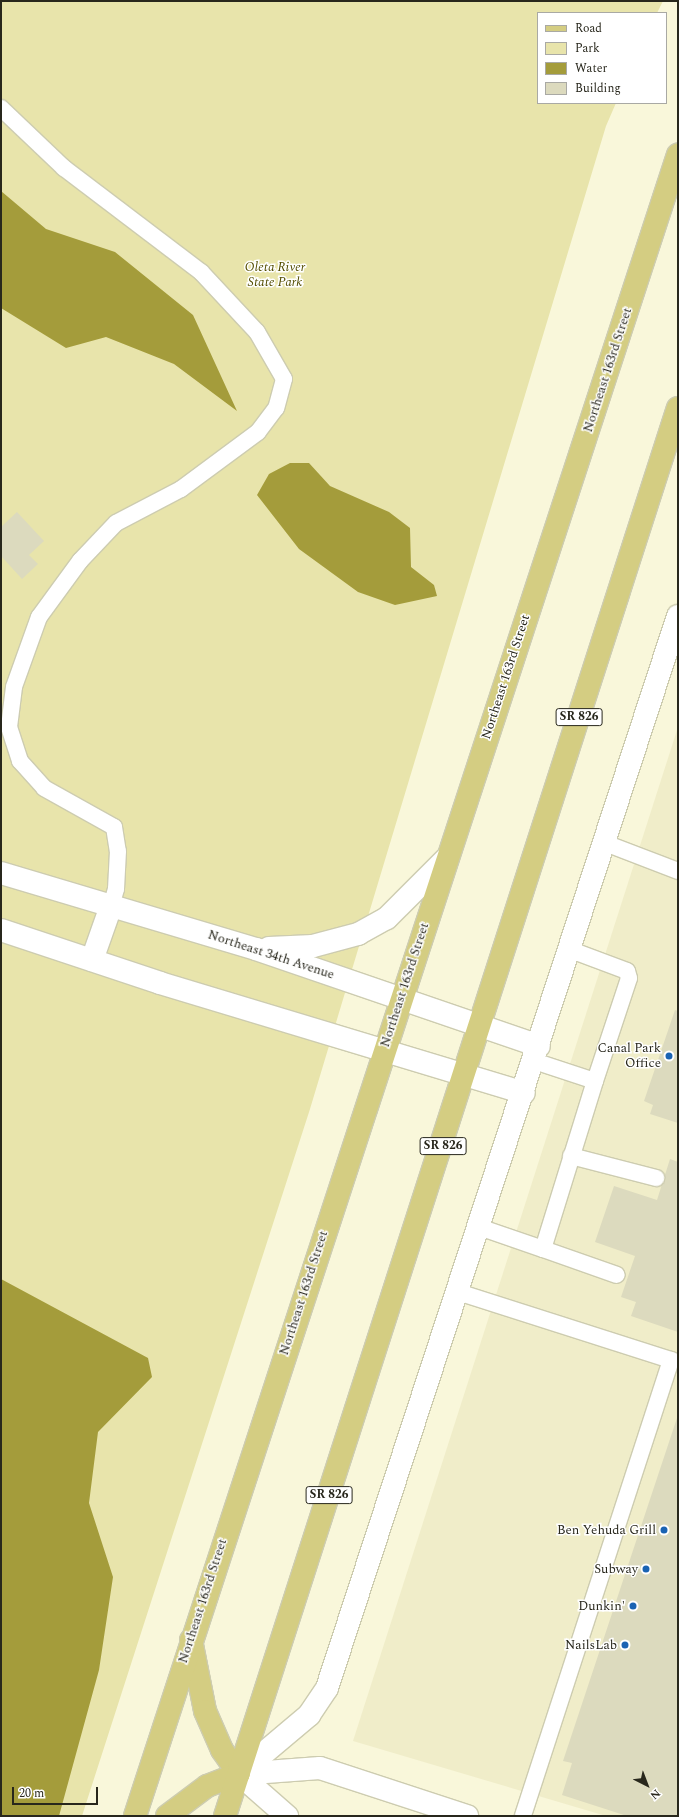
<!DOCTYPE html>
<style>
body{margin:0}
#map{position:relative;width:679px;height:1817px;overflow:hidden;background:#f9f7da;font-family:Spectral,serif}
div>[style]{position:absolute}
.built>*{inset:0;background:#f0edc9}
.green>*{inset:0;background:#e8e4ab}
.water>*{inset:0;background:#a49c3b}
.building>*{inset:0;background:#dcdabe}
.roads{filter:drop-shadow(1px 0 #cdccb0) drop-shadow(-1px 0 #cdccb0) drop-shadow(0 1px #cdccb0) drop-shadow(0 -1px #cdccb0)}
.lane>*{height:16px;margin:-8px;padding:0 8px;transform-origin:8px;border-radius:8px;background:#fff}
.street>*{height:22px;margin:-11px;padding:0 11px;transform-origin:11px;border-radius:11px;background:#fff}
.secondary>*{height:22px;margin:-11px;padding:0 11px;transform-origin:11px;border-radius:11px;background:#fff}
.primary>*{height:22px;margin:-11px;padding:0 11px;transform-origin:11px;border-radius:11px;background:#d4cd82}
.dots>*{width:11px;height:11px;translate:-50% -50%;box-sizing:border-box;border:2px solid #fff;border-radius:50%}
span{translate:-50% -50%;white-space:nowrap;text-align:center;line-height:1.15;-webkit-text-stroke:3px #fff;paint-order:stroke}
.shield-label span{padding:1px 3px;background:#fff;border:1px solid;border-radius:3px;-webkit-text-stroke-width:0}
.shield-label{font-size:12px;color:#28271c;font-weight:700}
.park-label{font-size:13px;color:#534d00;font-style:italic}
.street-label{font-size:13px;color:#28271c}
.poi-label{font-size:13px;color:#28271c}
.right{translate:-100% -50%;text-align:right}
.frame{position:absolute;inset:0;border:2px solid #28271c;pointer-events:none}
.legend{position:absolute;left:537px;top:12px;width:130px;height:92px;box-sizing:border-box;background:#fff;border:1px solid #a9a9a4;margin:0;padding:5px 7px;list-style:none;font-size:12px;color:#28271c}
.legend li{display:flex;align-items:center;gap:8px;height:20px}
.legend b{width:20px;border:1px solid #a9a9a4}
.north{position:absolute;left:627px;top:1765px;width:40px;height:40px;-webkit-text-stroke:3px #fff;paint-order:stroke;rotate:138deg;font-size:11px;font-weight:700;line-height:16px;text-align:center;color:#28271c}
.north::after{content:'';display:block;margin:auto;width:14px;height:18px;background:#28271c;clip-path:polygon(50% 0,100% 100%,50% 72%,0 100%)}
.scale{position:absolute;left:12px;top:1787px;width:86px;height:18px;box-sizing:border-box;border:2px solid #28271c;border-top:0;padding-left:5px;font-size:12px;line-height:14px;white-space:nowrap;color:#28271c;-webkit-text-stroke:3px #fff;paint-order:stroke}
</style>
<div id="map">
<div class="built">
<i style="clip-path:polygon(678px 727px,678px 1816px,606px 1816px,353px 1741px)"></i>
</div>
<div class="green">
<i style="clip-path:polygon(1px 1px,663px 1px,657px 13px,538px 13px,538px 103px,616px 103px,606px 126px,310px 1109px,82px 1816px,1px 1816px)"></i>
</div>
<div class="water">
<i style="clip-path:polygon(1px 191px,46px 229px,115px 252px,193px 315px,237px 411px,174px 364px,106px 337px,66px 348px,1px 308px)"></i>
<i style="clip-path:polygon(290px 463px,309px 463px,330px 486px,389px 512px,410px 528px,411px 567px,434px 585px,437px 596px,395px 605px,358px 592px,299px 549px,257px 495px,269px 474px)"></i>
<i style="clip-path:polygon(1px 1279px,148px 1358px,152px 1377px,98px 1432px,89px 1503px,113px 1577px,99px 1670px,59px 1816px,1px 1816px)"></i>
</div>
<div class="building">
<i style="clip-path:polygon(17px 512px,44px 541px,29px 555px,38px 564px,22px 579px,1px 556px,1px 527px)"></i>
<i style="clip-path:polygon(675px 1010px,678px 1011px,678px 1123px,650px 1114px,653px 1105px,644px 1101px)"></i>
<i style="clip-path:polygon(670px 1159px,678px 1162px,678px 1332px,631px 1316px,636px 1302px,621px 1297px,635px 1256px,595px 1242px,614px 1186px,657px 1200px)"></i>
<i style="clip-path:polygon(678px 1415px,678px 1816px,627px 1816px,562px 1795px,572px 1763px,563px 1761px)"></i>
</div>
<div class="roads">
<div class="lane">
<i style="left:1px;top:108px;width:87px;rotate:43.6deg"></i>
<i style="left:64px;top:168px;width:172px;rotate:37.2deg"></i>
<i style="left:201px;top:272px;width:82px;rotate:47deg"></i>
<i style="left:257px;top:332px;width:54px;rotate:60.1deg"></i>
<i style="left:284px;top:379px;width:30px;rotate:105deg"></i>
<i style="left:276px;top:408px;width:30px;rotate:127deg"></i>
<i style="left:258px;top:432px;width:96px;rotate:143.5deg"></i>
<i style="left:181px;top:489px;width:73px;rotate:152.4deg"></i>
<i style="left:116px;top:523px;width:52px;rotate:133.5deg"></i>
<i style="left:80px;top:561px;width:69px;rotate:126.2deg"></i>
<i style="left:39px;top:617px;width:74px;rotate:109.7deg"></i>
<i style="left:14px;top:687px;width:40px;rotate:97.1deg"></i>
<i style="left:9px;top:727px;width:36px;rotate:72deg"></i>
<i style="left:20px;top:761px;width:36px;rotate:48deg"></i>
<i style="left:44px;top:788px;width:80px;rotate:29.1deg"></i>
<i style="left:114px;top:827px;width:24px;rotate:81deg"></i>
<i style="left:118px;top:851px;width:38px;rotate:93deg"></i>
<i style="left:116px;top:889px;width:18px;rotate:106deg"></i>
<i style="left:605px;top:843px;width:78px;rotate:21deg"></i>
<i style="left:534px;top:1061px;width:64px;rotate:18.2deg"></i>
<i style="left:595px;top:1081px;width:108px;rotate:-71.7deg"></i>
<i style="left:629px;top:978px;width:7px;rotate:-106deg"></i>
<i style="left:627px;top:971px;width:60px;rotate:-159.4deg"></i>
<i style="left:571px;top:1156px;width:88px;rotate:14.5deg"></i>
<i style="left:479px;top:1227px;width:68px;rotate:19deg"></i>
<i style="left:543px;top:1249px;width:176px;rotate:-72.8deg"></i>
<i style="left:543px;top:1249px;width:78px;rotate:19.4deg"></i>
<i style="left:458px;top:1292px;width:224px;rotate:17.7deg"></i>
<i style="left:671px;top:1360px;width:479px;rotate:108deg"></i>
</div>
<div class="street">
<i style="left:1px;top:873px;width:266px;rotate:16.6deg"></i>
<i style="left:256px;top:949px;width:299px;rotate:18.9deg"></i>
<i style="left:1px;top:930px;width:168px;rotate:18.4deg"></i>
<i style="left:160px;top:983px;width:380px;rotate:16.8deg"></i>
<i style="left:269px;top:948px;width:44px;rotate:-2.6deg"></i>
<i style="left:313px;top:946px;width:47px;rotate:-14.9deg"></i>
<i style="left:358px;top:934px;width:33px;rotate:-29deg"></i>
<i style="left:387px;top:918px;width:85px;rotate:-45deg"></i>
<i style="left:92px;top:960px;width:57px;rotate:-70.6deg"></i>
<i style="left:239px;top:1774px;width:92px;rotate:-40.1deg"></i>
<i style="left:309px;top:1715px;width:32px;rotate:-56deg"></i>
<i style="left:327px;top:1688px;width:1128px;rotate:-71.87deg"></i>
</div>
<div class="secondary">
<i style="left:239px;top:1774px;width:81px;rotate:-4.2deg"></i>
<i style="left:320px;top:1768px;width:155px;rotate:18.1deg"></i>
<i style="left:239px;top:1774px;width:64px;rotate:41.2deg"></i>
</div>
<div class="primary">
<i style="left:191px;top:1640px;width:72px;rotate:78.8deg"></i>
<i style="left:205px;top:1711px;width:43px;rotate:66.4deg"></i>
<i style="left:222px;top:1750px;width:29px;rotate:55deg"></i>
<i style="left:135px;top:1816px;width:1748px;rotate:-71.9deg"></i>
<i style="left:167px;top:1816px;width:50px;rotate:-36.9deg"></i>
<i style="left:207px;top:1786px;width:34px;rotate:-21deg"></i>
<i style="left:225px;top:1816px;width:1479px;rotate:-72.17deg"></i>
</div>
</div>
<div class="dots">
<i style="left:669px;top:1056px;background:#1a63b3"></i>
<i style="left:664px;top:1530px;background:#1a63b3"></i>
<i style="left:646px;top:1569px;background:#1a63b3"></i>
<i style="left:633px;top:1606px;background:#1a63b3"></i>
<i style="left:625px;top:1645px;background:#1a63b3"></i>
</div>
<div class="shield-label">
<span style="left:579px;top:717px">SR 826</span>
<span style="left:443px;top:1146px">SR 826</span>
<span style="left:329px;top:1495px">SR 826</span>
</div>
<div class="park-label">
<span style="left:275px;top:275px">Oleta River<br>State Park</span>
</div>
<div class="street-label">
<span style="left:608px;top:370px;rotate:-72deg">Northeast 163rd Street</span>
<span style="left:506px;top:677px;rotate:-72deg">Northeast 163rd Street</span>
<span style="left:271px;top:955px;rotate:18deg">Northeast 34th Avenue</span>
<span style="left:405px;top:985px;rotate:-72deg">Northeast 163rd Street</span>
<span style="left:304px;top:1293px;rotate:-72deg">Northeast 163rd Street</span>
<span style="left:203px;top:1601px;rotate:-72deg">Northeast 163rd Street</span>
</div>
<div class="poi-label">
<span class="right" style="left:661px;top:1056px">Canal Park<br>Office</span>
<span class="right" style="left:656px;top:1530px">Ben Yehuda Grill</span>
<span class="right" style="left:638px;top:1569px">Subway</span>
<span class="right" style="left:625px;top:1606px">Dunkin'</span>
<span class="right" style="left:617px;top:1645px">NailsLab</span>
</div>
<div class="frame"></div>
<ul class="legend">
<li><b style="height:5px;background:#d4cd82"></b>Road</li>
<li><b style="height:11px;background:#e8e4ab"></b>Park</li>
<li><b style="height:11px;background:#a49c3b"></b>Water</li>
<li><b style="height:11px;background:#dcdabe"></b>Building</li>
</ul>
<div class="north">N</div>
<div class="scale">20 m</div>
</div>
